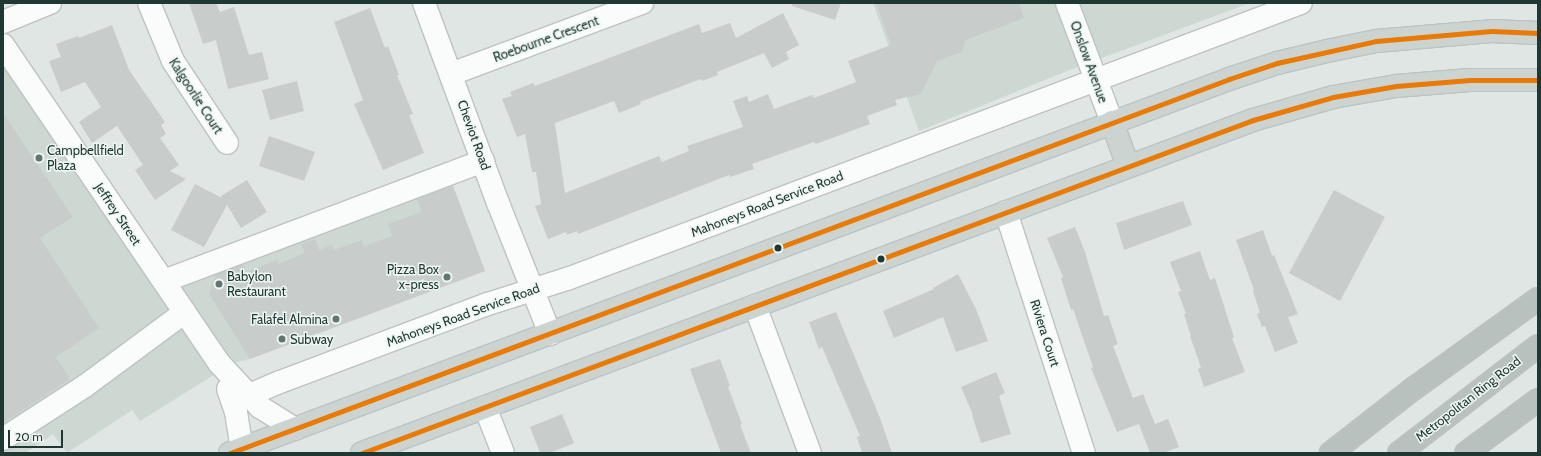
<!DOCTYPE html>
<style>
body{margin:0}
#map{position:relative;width:1541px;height:456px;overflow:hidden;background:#e0e6e3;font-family:Cabin,sans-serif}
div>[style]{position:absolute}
.built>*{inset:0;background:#cdd8d3}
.building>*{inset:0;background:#c8cdcb}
.roads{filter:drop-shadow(1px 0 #bdc3c0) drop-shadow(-1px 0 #bdc3c0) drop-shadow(0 1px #bdc3c0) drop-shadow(0 -1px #bdc3c0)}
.minor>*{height:22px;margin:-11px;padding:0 11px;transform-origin:11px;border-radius:11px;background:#fafbfb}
.major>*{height:22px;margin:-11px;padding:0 11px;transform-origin:11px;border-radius:11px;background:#ccd4d2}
.highway>*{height:22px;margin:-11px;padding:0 11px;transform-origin:11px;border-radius:11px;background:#b8c1be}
.bus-1>*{height:5px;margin:-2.5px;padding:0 2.5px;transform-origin:2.5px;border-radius:2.5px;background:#e97b05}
.dots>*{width:11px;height:11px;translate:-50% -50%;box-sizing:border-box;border:2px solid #edf6f2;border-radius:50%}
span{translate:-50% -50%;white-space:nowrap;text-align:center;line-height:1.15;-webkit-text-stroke:3px #edf6f2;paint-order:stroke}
.street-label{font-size:13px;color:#1f3833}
.poi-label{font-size:13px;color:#1f3833}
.left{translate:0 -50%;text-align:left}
.right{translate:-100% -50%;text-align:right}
.frame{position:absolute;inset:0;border:4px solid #1f3833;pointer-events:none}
.scale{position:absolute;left:8px;top:430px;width:55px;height:18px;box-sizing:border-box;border:2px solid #1f3833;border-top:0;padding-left:5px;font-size:12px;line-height:14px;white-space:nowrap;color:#1f3833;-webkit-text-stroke:3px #edf6f2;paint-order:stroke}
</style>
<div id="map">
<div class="built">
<i style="clip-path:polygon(873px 3px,1250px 3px,1072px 69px,919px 131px)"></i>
<i style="clip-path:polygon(3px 36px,149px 281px,214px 375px,140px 421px,132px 410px,67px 453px,53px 434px,26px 453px,3px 453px)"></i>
<i style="clip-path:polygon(445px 166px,485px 271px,250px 359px,237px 362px,233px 368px,173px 276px)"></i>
</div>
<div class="building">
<i style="clip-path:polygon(189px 3px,216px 3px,220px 12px,234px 7px,249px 55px,262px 52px,269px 79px,228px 89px,216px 40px,203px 44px)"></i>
<i style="clip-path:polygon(792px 3px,841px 3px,835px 20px,792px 6px)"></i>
<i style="clip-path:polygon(876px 3px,1019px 3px,1024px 18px,966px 40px,962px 52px,937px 61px,921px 94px,895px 100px,897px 105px,867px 116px,870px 124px,816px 144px,814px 142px,752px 164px,754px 169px,730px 177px,729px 175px,578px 234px,577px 231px,567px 235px,566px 232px,548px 239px,535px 206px,541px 204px,536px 172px,532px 172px,525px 134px,517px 137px,502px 99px,512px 96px,510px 92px,533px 83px,535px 86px,699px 24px,702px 33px,730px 23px,736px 38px,783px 13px,799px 45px,786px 52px,789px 59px,772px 68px,764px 53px,717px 72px,718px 75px,702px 81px,701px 79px,640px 102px,641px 104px,619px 113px,614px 101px,555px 123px,565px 193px,659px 156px,662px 162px,689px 151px,687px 146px,743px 127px,733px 101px,747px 96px,749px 102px,768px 94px,774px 109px,812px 95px,814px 98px,856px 82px,848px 61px,891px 45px)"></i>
<i style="clip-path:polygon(370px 8px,385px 48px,388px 46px,399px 75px,397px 75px,413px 114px,409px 115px,424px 153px,383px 170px,354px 104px,363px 100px,334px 22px)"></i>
<i style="clip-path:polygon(112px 25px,129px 70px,165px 122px,161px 125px,166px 134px,160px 138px,179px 165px,170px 171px,186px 179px,155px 200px,135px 170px,143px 165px,117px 126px,92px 143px,79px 122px,101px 107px,85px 82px,61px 92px,49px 61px,61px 57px,56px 44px,78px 36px,79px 38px)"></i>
<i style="clip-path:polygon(297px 81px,304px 111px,270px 120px,262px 90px)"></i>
<i style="clip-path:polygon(3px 113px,73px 217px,40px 238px,99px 328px,56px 357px,70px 379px,3px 423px)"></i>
<i style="clip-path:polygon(269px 136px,315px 152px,304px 181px,259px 166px)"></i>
<i style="clip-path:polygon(247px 180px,267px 212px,241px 228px,227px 205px,204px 247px,171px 230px,195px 184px,222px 198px,221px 196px)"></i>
<i style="clip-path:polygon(453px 186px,485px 271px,250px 359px,209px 294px,215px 275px,243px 264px,246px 272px,277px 260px,278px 264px,305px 253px,301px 244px,315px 239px,319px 250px,332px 245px,334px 250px,362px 240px,364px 246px,392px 236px,388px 224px,422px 212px,417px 199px)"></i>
<i style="clip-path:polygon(1334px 190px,1385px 217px,1340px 301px,1289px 273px)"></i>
<i style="clip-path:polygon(1183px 201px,1192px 225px,1124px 250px,1116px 223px)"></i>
<i style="clip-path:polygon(1075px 227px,1085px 252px,1104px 316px,1108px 315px,1118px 344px,1113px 346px,1133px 398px,1143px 394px,1155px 424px,1168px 419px,1179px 447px,1163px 453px,1150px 453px,1139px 424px,1117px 432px,1091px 368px,1093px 367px,1073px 309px,1071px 310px,1061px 278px,1063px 277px,1047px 238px)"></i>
<i style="clip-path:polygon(1263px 230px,1272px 256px,1274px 255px,1298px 314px,1288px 317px,1298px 343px,1275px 352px,1265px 326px,1262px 327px,1257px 314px,1260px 313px,1253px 291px,1254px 290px,1236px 240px)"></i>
<i style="clip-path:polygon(1200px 251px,1210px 280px,1215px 278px,1234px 337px,1232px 338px,1245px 372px,1204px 387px,1198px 369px,1201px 368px,1190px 336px,1191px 336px,1184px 314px,1186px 314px,1178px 292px,1181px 291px,1170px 262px)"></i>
<i style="clip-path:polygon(958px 274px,976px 309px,988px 341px,956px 352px,943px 317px,894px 338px,883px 311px,934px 289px,933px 288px)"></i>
<i style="clip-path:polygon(836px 312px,880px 418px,892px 453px,862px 453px,857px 437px,860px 436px,822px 347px,819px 349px,809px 322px)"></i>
<i style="clip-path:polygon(720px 359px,730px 386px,728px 387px,742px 424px,740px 425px,751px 453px,721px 453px,690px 369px)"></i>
<i style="clip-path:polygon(996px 372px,1005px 393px,999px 396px,1011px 434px,981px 443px,972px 415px,973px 415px,961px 387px)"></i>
<i style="clip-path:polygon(562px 414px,574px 443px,550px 453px,540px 453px,530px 427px)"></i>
</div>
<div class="roads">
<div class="minor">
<i style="left:149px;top:3px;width:63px;rotate:67.5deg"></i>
<i style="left:173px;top:61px;width:98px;rotate:56.6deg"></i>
<i style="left:424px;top:3px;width:213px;rotate:69.7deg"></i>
<i style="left:498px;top:203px;width:141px;rotate:68.3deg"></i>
<i style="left:1067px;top:3px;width:127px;rotate:69.3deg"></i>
<i style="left:3px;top:22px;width:51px;rotate:-22deg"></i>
<i style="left:3px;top:45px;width:384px;rotate:55.8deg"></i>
<i style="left:219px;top:363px;width:60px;rotate:47deg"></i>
<i style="left:260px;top:407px;width:41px;rotate:32.2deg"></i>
<i style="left:451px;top:74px;width:204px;rotate:-20.4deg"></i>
<i style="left:1006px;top:212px;width:253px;rotate:72.1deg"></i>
<i style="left:164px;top:281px;width:341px;rotate:-20.6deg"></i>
<i style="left:755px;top:306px;width:157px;rotate:69.5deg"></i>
<i style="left:228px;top:389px;width:24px;rotate:71deg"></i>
<i style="left:236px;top:412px;width:37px;rotate:81deg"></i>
<i style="left:242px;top:449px;width:4px;rotate:63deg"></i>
<i style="left:233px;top:402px;width:51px;rotate:-23.1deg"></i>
<i style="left:280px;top:382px;width:222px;rotate:-20.6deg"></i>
<i style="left:488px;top:304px;width:83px;rotate:-17.6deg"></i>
<i style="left:567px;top:279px;width:784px;rotate:-20.61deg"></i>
<i style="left:485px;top:407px;width:49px;rotate:68.6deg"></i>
<i style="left:3px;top:439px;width:98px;rotate:-32.9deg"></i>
<i style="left:85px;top:386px;width:124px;rotate:-36.5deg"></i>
</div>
<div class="major">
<i style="left:1112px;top:122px;width:47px;rotate:70deg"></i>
<i style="left:230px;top:453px;width:1067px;rotate:-20.52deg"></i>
<i style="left:1229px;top:79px;width:51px;rotate:-18.4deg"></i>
<i style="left:1277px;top:63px;width:51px;rotate:-13.5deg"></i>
<i style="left:1327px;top:51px;width:50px;rotate:-11.5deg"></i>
<i style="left:1376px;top:41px;width:116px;rotate:-4.9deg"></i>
<i style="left:1492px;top:31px;width:46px;rotate:2.5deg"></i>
<i style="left:362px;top:453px;width:951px;rotate:-20.49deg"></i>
<i style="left:1253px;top:120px;width:83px;rotate:-16deg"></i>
<i style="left:1333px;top:97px;width:64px;rotate:-9.9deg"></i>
<i style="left:1396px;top:86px;width:74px;rotate:-4.6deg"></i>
<i style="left:1470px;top:80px;width:68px"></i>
</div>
<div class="highway">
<i style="left:1331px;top:453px;width:104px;rotate:-38deg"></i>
<i style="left:1413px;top:389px;width:154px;rotate:-35.8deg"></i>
<i style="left:1399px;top:453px;width:175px;rotate:-37.6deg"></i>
<i style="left:1466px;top:453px;width:89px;rotate:-36.4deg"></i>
</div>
</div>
<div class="bus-1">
<i style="left:230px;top:453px;width:1067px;rotate:-20.52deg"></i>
<i style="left:1229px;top:79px;width:51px;rotate:-18.4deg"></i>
<i style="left:1277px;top:63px;width:101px;rotate:-12.5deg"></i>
<i style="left:1376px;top:41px;width:116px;rotate:-4.9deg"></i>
<i style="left:1492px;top:31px;width:46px;rotate:2.5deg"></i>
<i style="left:362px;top:453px;width:951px;rotate:-20.49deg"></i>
<i style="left:1253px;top:120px;width:83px;rotate:-16deg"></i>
<i style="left:1333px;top:97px;width:64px;rotate:-9.9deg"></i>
<i style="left:1396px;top:86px;width:74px;rotate:-4.6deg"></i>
<i style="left:1470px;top:80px;width:68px"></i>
</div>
<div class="dots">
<i style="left:39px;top:158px;background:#637571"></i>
<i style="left:778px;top:248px;background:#1f3833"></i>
<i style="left:881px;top:259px;background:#1f3833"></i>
<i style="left:447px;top:277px;background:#637571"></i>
<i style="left:219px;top:284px;background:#637571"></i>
<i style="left:336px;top:319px;background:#637571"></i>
<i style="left:282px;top:339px;background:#637571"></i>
</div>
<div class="street-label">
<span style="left:546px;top:39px;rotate:-20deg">Roebourne Crescent</span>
<span style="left:1089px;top:62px;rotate:70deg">Onslow Avenue</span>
<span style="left:196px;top:96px;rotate:57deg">Kalgoorlie Court</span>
<span style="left:474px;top:135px;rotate:70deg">Cheviot Road</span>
<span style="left:767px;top:204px;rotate:-21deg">Mahoneys Road Service Road</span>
<span style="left:118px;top:214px;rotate:56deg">Jeffrey Street</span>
<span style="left:463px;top:315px;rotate:-20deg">Mahoneys Road Service Road</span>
<span style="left:1045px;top:333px;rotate:72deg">Riviera Court</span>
<span style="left:1468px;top:399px;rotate:-38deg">Metropolitan Ring Road</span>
</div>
<div class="poi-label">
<span class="left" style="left:47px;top:158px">Campbellfield<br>Plaza</span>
<span class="right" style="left:439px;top:277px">Pizza Box<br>x-press</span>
<span class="left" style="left:227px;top:284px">Babylon<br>Restaurant</span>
<span class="right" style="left:328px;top:319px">Falafel Almina</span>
<span class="left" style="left:290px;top:339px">Subway</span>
</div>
<div class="frame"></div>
<div class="scale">20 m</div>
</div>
